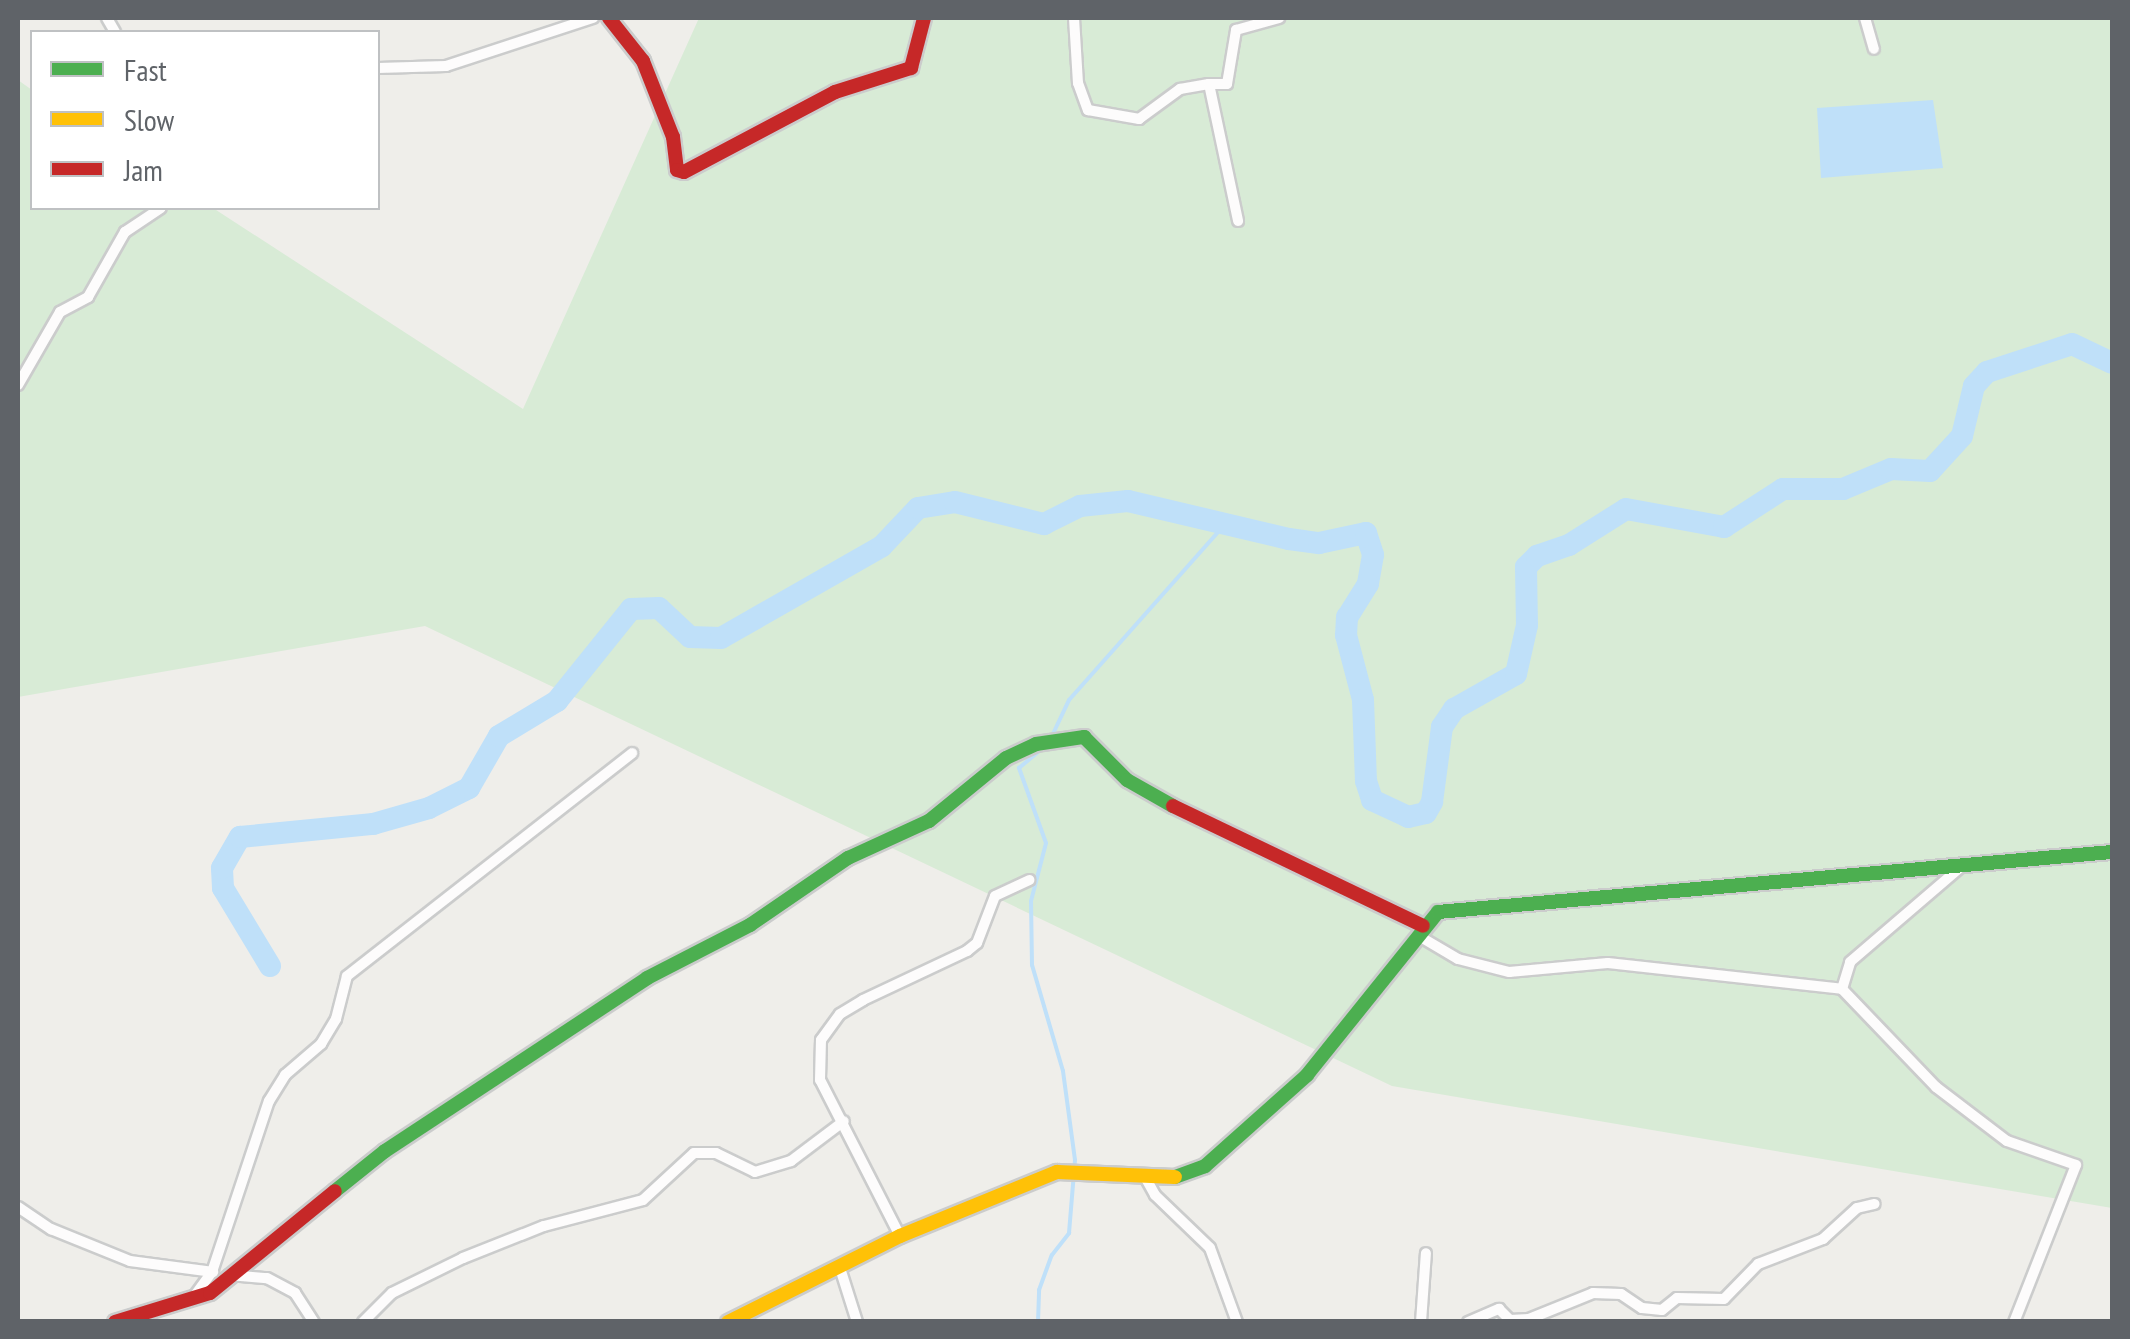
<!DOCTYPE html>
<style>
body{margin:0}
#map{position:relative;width:2130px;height:1339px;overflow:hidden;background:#efeeea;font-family:"PT Sans Narrow",sans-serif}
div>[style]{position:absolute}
.green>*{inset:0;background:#d8ebd6}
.water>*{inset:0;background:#bfe0f9}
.stream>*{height:4px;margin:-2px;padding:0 2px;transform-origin:2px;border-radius:2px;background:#bfe0f9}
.river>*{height:22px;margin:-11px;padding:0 11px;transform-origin:11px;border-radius:11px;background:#bfe0f9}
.roads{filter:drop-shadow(2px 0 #cbcccc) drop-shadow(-2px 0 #cbcccc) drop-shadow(0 2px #cbcccc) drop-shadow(0 -2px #cbcccc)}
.street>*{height:10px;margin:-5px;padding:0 5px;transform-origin:5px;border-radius:5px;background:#fdfcfc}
.fast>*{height:14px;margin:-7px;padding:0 7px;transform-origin:7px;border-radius:7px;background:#4caf50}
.slow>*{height:14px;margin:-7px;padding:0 7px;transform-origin:7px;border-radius:7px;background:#ffc107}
.jam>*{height:14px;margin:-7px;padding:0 7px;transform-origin:7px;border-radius:7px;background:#c62828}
span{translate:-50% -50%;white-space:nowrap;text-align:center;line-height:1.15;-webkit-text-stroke:9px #fff;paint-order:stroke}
.frame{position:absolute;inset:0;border:20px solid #5f6368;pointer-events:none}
.legend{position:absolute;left:30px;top:30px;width:350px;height:180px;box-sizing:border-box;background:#fff;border:2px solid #bfc1c3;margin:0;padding:12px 18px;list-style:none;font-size:30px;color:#5f6368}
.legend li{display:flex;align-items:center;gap:20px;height:50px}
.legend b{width:50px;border:2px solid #bfc1c3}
</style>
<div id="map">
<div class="green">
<i style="clip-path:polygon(699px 18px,2112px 18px,2112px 1208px,1392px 1086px,425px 626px,18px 697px,18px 80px,32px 90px,32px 208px,213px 208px,523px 409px)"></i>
</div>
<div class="water">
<i style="clip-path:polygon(1933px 100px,1943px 168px,1821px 178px,1817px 108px)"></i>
</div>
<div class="stream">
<i style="left:1051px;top:738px;width:42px;rotate:-64.7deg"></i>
<i style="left:1069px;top:700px;width:238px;rotate:-48.4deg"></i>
<i style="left:1038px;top:1322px;width:32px;rotate:-88deg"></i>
<i style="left:1039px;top:1290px;width:37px;rotate:-70deg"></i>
<i style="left:1052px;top:1255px;width:28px;rotate:-52deg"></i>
<i style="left:1069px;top:1233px;width:73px;rotate:-85.3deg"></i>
<i style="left:1075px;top:1160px;width:90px;rotate:-97.7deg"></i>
<i style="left:1063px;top:1071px;width:110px;rotate:-106.3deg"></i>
<i style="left:1032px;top:965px;width:64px;rotate:-90.9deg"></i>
<i style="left:1031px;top:901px;width:60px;rotate:-75.5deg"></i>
<i style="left:1046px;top:843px;width:80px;rotate:-109.8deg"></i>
<i style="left:1019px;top:768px;width:30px;rotate:-40deg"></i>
</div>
<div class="river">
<i style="left:270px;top:966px;width:91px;rotate:-121.1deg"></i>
<i style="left:223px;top:888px;width:20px;rotate:-93deg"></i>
<i style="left:222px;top:868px;width:36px;rotate:-60deg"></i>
<i style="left:240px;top:837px;width:134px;rotate:-5.6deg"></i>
<i style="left:373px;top:824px;width:58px;rotate:-15.9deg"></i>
<i style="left:429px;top:808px;width:45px;rotate:-26.6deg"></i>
<i style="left:469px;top:788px;width:60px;rotate:-60deg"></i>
<i style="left:499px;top:736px;width:68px;rotate:-31.1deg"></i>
<i style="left:557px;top:701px;width:118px;rotate:-51.2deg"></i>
<i style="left:631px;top:609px;width:28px;rotate:-2deg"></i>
<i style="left:659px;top:608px;width:42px;rotate:43.1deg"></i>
<i style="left:690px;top:637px;width:31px;rotate:2deg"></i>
<i style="left:721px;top:638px;width:185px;rotate:-29.7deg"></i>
<i style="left:882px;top:546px;width:52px;rotate:-46.5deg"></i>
<i style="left:918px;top:508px;width:37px;rotate:-9deg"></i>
<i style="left:955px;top:502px;width:92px;rotate:13.9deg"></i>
<i style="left:1044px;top:524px;width:40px;rotate:-26.6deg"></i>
<i style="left:1080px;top:506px;width:48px;rotate:-5.9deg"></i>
<i style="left:1128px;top:501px;width:165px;rotate:13.3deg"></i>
<i style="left:1289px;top:539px;width:30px;rotate:8deg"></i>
<i style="left:1319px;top:543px;width:48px;rotate:-12deg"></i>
<i style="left:1366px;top:533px;width:23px;rotate:72deg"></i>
<i style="left:1373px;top:555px;width:29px;rotate:100deg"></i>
<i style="left:1368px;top:584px;width:39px;rotate:122deg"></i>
<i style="left:1347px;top:617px;width:18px;rotate:93deg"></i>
<i style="left:1346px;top:635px;width:67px;rotate:75.3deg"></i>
<i style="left:1363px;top:700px;width:81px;rotate:87.9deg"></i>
<i style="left:1366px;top:781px;width:20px;rotate:72deg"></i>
<i style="left:1372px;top:800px;width:40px;rotate:25deg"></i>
<i style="left:1408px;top:817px;width:18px;rotate:-13deg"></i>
<i style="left:1426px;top:813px;width:13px;rotate:-61deg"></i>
<i style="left:1432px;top:802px;width:76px;rotate:-82.4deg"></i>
<i style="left:1442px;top:727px;width:22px;rotate:-56deg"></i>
<i style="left:1454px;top:709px;width:71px;rotate:-29.4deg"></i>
<i style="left:1516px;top:674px;width:50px;rotate:-77.3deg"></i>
<i style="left:1527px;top:625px;width:58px;rotate:-91deg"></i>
<i style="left:1526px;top:567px;width:16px;rotate:-45deg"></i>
<i style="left:1537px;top:556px;width:34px;rotate:-19deg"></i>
<i style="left:1569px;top:545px;width:67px;rotate:-32.3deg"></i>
<i style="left:1626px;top:509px;width:100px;rotate:10.4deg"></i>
<i style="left:1724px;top:527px;width:70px;rotate:-32.8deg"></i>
<i style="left:1783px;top:489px;width:60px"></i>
<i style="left:1843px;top:489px;width:52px;rotate:-22.6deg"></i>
<i style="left:1891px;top:469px;width:39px;rotate:3deg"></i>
<i style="left:1930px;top:471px;width:47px;rotate:-47.6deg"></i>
<i style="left:1962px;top:436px;width:51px;rotate:-76.5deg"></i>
<i style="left:1974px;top:386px;width:19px;rotate:-47deg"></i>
<i style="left:1987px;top:372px;width:89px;rotate:-18.2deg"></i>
<i style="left:2072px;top:344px;width:44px;rotate:25.4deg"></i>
</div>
<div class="roads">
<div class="street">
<i style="left:107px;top:18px;width:16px;rotate:60deg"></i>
<i style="left:1074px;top:18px;width:65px;rotate:86.5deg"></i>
<i style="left:1078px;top:83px;width:29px;rotate:70deg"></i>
<i style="left:1088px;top:110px;width:52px;rotate:10deg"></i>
<i style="left:1139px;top:119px;width:51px;rotate:-36.2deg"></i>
<i style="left:1180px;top:89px;width:29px;rotate:-10deg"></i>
<i style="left:1209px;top:84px;width:140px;rotate:78deg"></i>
<i style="left:1865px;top:18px;width:32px;rotate:74deg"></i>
<i style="left:378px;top:68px;width:68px;rotate:-1.7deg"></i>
<i style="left:446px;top:66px;width:155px;rotate:-18.1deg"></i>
<i style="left:1209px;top:84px;width:18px"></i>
<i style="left:1227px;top:84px;width:55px;rotate:-80.5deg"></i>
<i style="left:1236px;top:30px;width:45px;rotate:-15.6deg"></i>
<i style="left:18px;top:385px;width:84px;rotate:-60.1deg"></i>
<i style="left:60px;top:312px;width:32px;rotate:-28deg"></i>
<i style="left:88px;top:297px;width:75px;rotate:-60.4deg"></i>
<i style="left:125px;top:232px;width:43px;rotate:-33.7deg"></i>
<i style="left:1419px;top:936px;width:45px;rotate:30.5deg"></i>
<i style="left:1458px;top:959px;width:53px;rotate:14.3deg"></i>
<i style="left:1509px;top:972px;width:99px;rotate:-5.2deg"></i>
<i style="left:1608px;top:963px;width:235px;rotate:6.3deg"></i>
<i style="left:1842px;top:989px;width:28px;rotate:-73deg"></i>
<i style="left:1850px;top:962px;width:149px;rotate:-40.6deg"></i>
<i style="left:1842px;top:989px;width:136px;rotate:46.2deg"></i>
<i style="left:1936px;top:1087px;width:89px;rotate:37.3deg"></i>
<i style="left:2007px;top:1141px;width:73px;rotate:19.2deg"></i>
<i style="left:2076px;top:1165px;width:169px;rotate:111.5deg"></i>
<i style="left:1144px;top:1175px;width:23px;rotate:61deg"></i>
<i style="left:1155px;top:1195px;width:76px;rotate:43.9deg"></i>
<i style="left:1210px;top:1248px;width:79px;rotate:70deg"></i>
<i style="left:18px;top:1207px;width:40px;rotate:34deg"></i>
<i style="left:51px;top:1229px;width:85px;rotate:22.1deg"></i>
<i style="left:130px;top:1261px;width:84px;rotate:7.5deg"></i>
<i style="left:900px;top:1236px;width:175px;rotate:-117.1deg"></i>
<i style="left:820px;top:1080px;width:40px;rotate:-88.6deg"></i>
<i style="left:821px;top:1040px;width:32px;rotate:-54deg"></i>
<i style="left:840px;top:1014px;width:27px;rotate:-31deg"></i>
<i style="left:863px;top:1000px;width:115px;rotate:-25.2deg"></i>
<i style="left:967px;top:951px;width:13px;rotate:-39deg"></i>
<i style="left:977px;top:943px;width:50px;rotate:-69deg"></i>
<i style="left:995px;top:896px;width:38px;rotate:-25deg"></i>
<i style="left:840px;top:1268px;width:57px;rotate:72.5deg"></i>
<i style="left:229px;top:1275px;width:38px;rotate:5deg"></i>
<i style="left:267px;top:1278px;width:32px;rotate:28deg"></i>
<i style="left:295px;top:1293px;width:35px;rotate:57deg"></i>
<i style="left:193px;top:1298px;width:32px;rotate:-54deg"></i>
<i style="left:212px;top:1272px;width:180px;rotate:-71.6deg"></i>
<i style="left:269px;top:1101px;width:31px;rotate:-58deg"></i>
<i style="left:285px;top:1075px;width:48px;rotate:-40.7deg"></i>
<i style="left:321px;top:1044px;width:29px;rotate:-59deg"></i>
<i style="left:336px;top:1019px;width:44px;rotate:-75.7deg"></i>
<i style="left:347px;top:976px;width:362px;rotate:-38deg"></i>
<i style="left:363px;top:1322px;width:41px;rotate:-45deg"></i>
<i style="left:392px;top:1293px;width:79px;rotate:-26.2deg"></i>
<i style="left:463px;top:1258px;width:87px;rotate:-21.6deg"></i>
<i style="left:544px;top:1226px;width:102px;rotate:-14.7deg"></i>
<i style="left:643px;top:1200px;width:69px;rotate:-42.7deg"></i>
<i style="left:694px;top:1153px;width:22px"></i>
<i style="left:716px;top:1153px;width:43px;rotate:26deg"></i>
<i style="left:755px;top:1172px;width:38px;rotate:-17deg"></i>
<i style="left:791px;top:1161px;width:66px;rotate:-37deg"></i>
<i style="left:1421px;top:1322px;width:69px;rotate:-85.9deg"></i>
<i style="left:1468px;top:1322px;width:34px;rotate:-23deg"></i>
<i style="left:1499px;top:1309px;width:16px;rotate:45deg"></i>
<i style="left:1510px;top:1320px;width:19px;rotate:-3deg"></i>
<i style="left:1529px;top:1319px;width:69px;rotate:-22.1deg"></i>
<i style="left:1593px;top:1293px;width:28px;rotate:2deg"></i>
<i style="left:1621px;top:1294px;width:25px;rotate:34deg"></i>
<i style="left:1642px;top:1308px;width:20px;rotate:6deg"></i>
<i style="left:1662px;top:1310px;width:19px;rotate:-39deg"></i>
<i style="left:1677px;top:1298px;width:47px;rotate:1.2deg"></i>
<i style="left:1724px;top:1299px;width:49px;rotate:-45.8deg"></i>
<i style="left:1758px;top:1264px;width:70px;rotate:-21deg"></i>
<i style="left:1823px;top:1239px;width:46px;rotate:-42.4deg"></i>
<i style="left:1857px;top:1208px;width:18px;rotate:-13deg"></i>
</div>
<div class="fast">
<i style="left:1175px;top:1177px;width:32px;rotate:-20deg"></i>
<i style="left:1205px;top:1166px;width:137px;rotate:-41.7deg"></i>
<i style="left:1307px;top:1075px;width:209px;rotate:-51.2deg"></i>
<i style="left:1438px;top:912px;width:677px;rotate:-5.09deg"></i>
<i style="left:335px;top:1191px;width:64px;rotate:-38.7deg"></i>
<i style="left:385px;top:1151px;width:314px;rotate:-33.4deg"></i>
<i style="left:647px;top:978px;width:116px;rotate:-27.2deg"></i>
<i style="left:750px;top:925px;width:119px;rotate:-34.4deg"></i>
<i style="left:848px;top:858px;width:89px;rotate:-24.6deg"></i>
<i style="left:929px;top:821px;width:99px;rotate:-39.3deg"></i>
<i style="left:1006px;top:758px;width:33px;rotate:-25deg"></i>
<i style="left:1036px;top:744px;width:49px;rotate:-8.3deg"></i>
<i style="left:1084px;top:737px;width:61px;rotate:45deg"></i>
<i style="left:1127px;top:780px;width:53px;rotate:29.5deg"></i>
</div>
<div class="slow">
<i style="left:728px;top:1322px;width:192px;rotate:-26.6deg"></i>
<i style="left:900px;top:1236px;width:170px;rotate:-22.2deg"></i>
<i style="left:1057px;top:1172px;width:118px;rotate:2.4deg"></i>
</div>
<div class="jam">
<i style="left:609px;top:18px;width:55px;rotate:51.7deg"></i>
<i style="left:643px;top:61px;width:82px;rotate:68.5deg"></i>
<i style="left:673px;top:137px;width:33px;rotate:83deg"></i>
<i style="left:677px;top:170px;width:7px;rotate:16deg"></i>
<i style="left:684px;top:172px;width:171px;rotate:-27.9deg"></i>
<i style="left:835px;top:92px;width:80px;rotate:-17.5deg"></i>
<i style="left:911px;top:68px;width:52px;rotate:-75.4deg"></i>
<i style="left:1173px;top:806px;width:277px;rotate:25.6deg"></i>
<i style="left:115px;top:1322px;width:99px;rotate:-17deg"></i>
<i style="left:210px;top:1293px;width:161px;rotate:-39.2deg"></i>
</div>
</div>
<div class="frame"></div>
<ul class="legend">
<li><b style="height:12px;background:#4caf50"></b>Fast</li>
<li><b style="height:12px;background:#ffc107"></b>Slow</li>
<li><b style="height:12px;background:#c62828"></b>Jam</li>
</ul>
</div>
